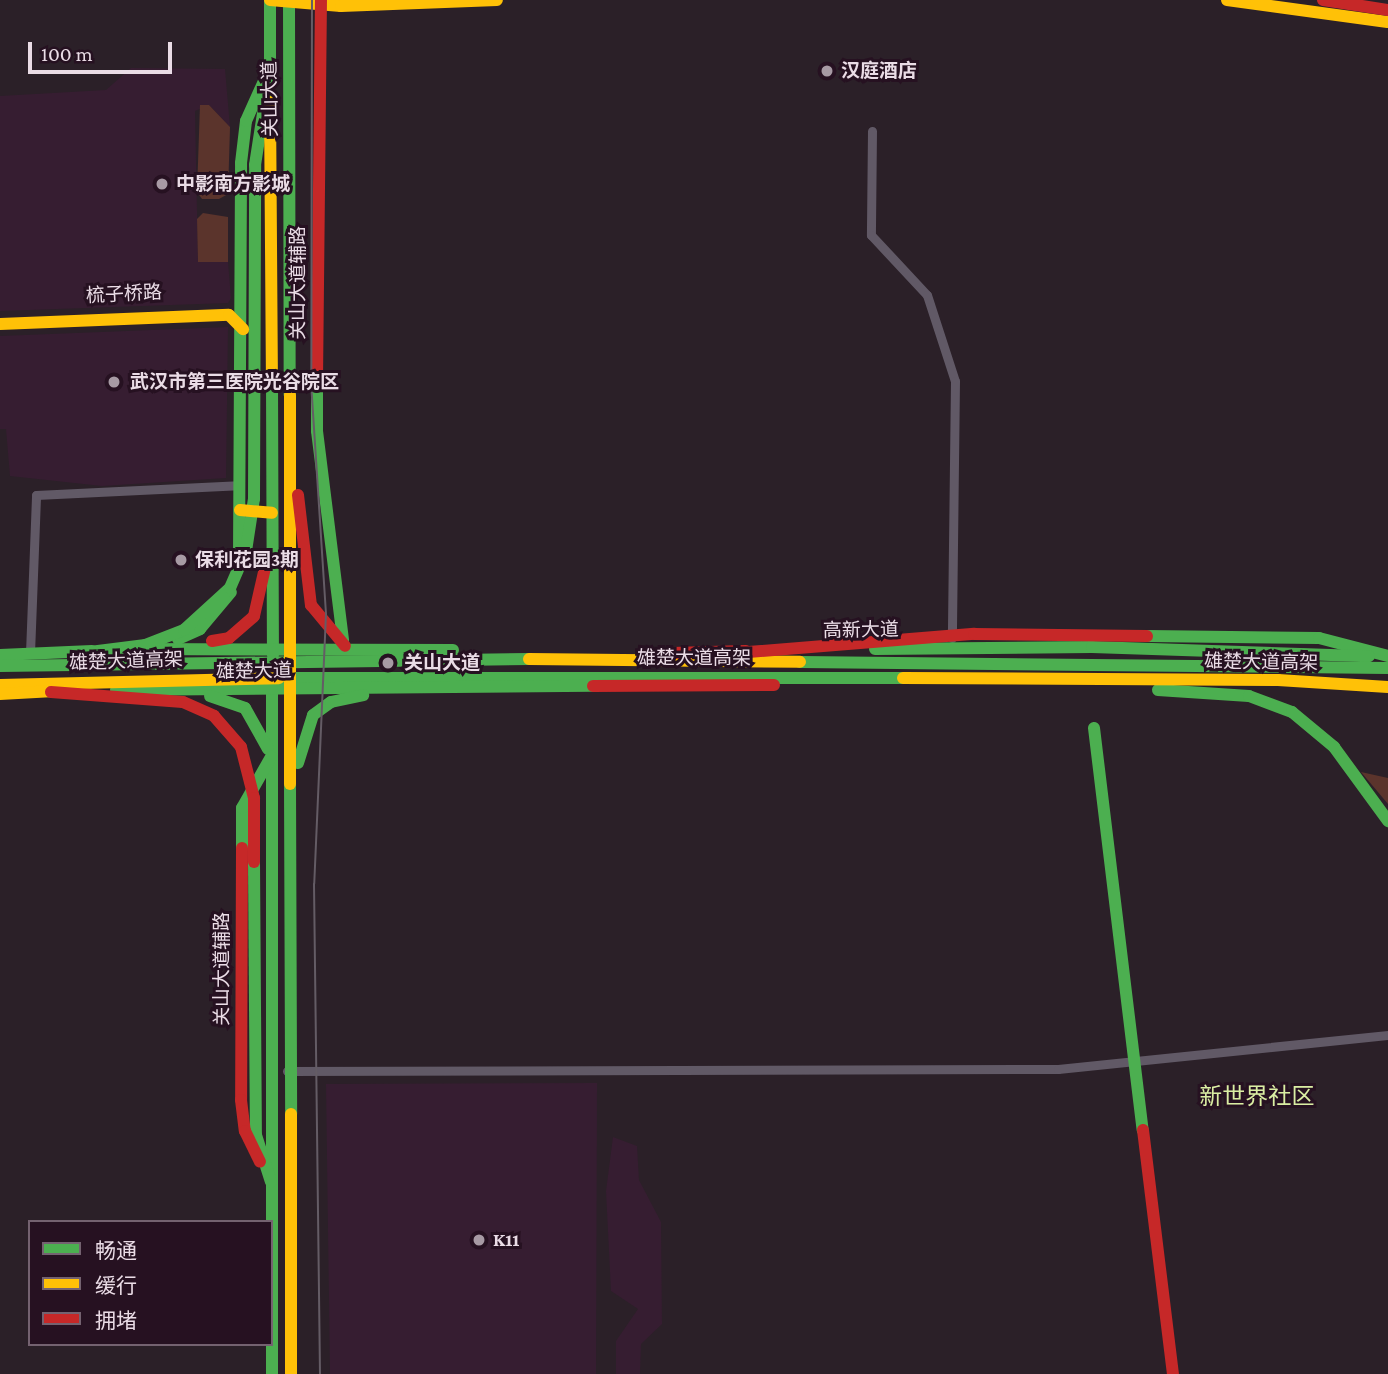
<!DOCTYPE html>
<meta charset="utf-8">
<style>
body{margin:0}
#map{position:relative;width:1388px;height:1374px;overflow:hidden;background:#2b2028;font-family:"Crimson Pro","Noto Sans SC",serif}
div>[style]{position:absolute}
.built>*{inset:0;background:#361d31}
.green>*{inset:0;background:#5b342c}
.street>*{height:9px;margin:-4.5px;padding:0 4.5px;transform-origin:4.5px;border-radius:4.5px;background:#615966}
.fast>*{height:12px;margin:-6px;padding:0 6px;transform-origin:6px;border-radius:6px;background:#4caf50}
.slow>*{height:12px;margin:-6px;padding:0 6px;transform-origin:6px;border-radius:6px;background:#ffc107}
.jam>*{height:12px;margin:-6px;padding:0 6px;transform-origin:6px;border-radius:6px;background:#c62828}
.tram>*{height:2px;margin:-1px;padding:0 1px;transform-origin:1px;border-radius:1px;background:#645c65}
.dots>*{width:19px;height:19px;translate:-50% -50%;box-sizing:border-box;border:4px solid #261121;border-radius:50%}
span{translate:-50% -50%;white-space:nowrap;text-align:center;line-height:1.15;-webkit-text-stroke:6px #261121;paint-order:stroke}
.poi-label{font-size:19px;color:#eadce6;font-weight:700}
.left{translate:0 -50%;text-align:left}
.street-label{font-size:19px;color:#eadce6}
.quarter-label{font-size:23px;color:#daeea3}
.legend{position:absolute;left:28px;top:1220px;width:245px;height:126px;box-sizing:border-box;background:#261121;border:2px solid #746270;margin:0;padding:9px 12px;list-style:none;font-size:21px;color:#eadce6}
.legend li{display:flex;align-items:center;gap:14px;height:35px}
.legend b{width:35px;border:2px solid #746270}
.scale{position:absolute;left:28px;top:42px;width:144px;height:32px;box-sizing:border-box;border:4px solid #eadce6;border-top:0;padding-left:9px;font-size:21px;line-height:24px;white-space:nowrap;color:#eadce6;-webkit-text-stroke:5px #261121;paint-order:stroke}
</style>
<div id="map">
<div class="built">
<i style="clip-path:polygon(131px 68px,225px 69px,230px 127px,209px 105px,195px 111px,198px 262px,228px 262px,231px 298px,228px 303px,0 311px,0 96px,106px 90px)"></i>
<i style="clip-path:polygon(228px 327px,226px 478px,102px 486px,10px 476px,6px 429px,0 429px,0 336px)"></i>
<i style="clip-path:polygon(597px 1083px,596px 1374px,330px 1374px,326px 1084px)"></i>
<i style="clip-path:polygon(613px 1137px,637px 1146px,639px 1180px,661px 1222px,662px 1324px,641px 1344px,640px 1374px,616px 1374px,616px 1341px,638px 1309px,611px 1291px,606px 1191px)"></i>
</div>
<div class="green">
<i style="clip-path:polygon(200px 105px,209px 105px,230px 127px,228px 194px,219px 199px,202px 199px,197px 192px)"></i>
<i style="clip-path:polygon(203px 213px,228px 217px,228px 262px,198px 262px,197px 219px)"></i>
<i style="clip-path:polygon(1361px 772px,1388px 778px,1388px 804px)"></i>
</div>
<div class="street">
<i style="left:872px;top:131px;width:104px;rotate:90.6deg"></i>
<i style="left:871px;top:235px;width:82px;rotate:47deg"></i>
<i style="left:927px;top:295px;width:90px;rotate:72deg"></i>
<i style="left:955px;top:381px;width:257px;rotate:90.7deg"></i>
<i style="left:30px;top:653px;width:158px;rotate:-87.8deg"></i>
<i style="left:36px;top:495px;width:202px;rotate:-2.8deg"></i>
<i style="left:287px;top:1071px;width:771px;rotate:-0.15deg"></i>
<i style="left:1058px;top:1069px;width:332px;rotate:-5.9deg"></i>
</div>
<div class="fast">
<i style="left:270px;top:0;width:78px;rotate:90deg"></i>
<i style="left:289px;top:0;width:395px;rotate:89.9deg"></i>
<i style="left:317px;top:380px;width:51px;rotate:90deg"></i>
<i style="left:317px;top:431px;width:211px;rotate:82.9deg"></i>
<i style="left:272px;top:383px;width:272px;rotate:89.8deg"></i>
<i style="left:239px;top:557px;width:394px;rotate:-89.7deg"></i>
<i style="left:241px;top:163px;width:42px;rotate:-83.2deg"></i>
<i style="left:246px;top:121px;width:44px;rotate:-65.8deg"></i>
<i style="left:1147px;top:636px;width:172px;rotate:0.7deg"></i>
<i style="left:1319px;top:638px;width:71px;rotate:14.6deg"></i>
<i style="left:178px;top:639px;width:24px;rotate:-24deg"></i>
<i style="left:200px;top:629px;width:48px;rotate:-50deg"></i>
<i style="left:141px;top:649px;width:312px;rotate:0.2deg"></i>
<i style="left:875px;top:649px;width:217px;rotate:-0.5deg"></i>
<i style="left:1092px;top:647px;width:277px;rotate:1.9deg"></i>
<i style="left:82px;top:653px;width:64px;rotate:-7.2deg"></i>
<i style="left:145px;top:645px;width:42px;rotate:-21deg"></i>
<i style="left:184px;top:630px;width:62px;rotate:-42.4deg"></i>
<i style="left:230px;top:588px;width:40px;rotate:-66.6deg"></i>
<i style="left:246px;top:551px;width:53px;rotate:-81.3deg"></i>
<i style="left:254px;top:499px;width:334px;rotate:-89.8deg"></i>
<i style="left:255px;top:165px;width:98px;rotate:-81.2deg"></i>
<i style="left:0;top:655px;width:92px;rotate:-2.5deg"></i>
<i style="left:800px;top:662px;width:588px;rotate:0.58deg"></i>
<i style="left:0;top:666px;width:529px;rotate:-0.76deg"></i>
<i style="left:279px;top:678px;width:624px"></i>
<i style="left:272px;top:679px;width:695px;rotate:90deg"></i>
<i style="left:116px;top:690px;width:477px;rotate:-0.5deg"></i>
<i style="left:1158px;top:690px;width:91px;rotate:3.8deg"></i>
<i style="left:1249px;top:696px;width:46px;rotate:20.4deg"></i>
<i style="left:1292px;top:712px;width:55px;rotate:39.8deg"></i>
<i style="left:1334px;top:747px;width:92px;rotate:53.9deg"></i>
<i style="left:210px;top:696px;width:37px;rotate:19deg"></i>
<i style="left:245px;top:708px;width:47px;rotate:60.7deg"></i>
<i style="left:1094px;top:728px;width:405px;rotate:83.1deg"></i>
<i style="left:298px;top:763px;width:50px;rotate:-72.6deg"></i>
<i style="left:313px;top:715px;width:22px;rotate:-36deg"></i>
<i style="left:331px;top:702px;width:33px;rotate:-12deg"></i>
<i style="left:290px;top:784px;width:330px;rotate:89.8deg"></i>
<i style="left:242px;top:848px;width:40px;rotate:-90deg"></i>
<i style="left:242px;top:808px;width:59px;rotate:-60.4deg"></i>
<i style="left:254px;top:862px;width:273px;rotate:89.6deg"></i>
<i style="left:256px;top:1135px;width:49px;rotate:72.3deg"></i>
</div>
<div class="slow">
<i style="left:270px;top:0;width:71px;rotate:4.8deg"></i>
<i style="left:341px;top:6px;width:156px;rotate:-2.2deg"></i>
<i style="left:1227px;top:0;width:162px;rotate:7.8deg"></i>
<i style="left:270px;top:102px;width:281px;rotate:89.6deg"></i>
<i style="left:0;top:324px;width:229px;rotate:-2.3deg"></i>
<i style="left:229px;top:315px;width:20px;rotate:45deg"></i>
<i style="left:290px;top:395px;width:389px;rotate:90deg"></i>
<i style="left:240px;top:510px;width:32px;rotate:5deg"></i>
<i style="left:529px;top:659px;width:271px;rotate:0.6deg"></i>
<i style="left:903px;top:678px;width:375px;rotate:0.3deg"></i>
<i style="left:1278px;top:680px;width:110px;rotate:3.6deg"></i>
<i style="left:0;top:685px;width:279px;rotate:-1.4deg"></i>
<i style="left:0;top:694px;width:54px;rotate:-3.2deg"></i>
<i style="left:291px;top:1114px;width:260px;rotate:90deg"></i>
</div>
<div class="jam">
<i style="left:1323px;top:0;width:66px;rotate:8.7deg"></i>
<i style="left:317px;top:380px;width:380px;rotate:-89.4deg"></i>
<i style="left:298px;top:495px;width:111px;rotate:83.3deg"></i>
<i style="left:311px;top:605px;width:53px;rotate:50.3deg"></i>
<i style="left:212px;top:641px;width:17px;rotate:-10deg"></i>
<i style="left:229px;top:638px;width:33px;rotate:-41deg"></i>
<i style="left:254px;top:616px;width:54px;rotate:-77.2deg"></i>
<i style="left:672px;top:653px;width:74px;rotate:-1.5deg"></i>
<i style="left:736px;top:653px;width:239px;rotate:-4.6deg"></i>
<i style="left:974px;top:634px;width:173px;rotate:0.7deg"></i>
<i style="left:593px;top:686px;width:181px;rotate:-0.3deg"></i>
<i style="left:51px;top:692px;width:132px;rotate:4.3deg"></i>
<i style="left:183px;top:702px;width:34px;rotate:24deg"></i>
<i style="left:214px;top:716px;width:41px;rotate:48.9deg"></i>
<i style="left:241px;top:747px;width:53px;rotate:75.7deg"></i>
<i style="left:254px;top:798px;width:64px;rotate:90deg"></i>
<i style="left:242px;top:848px;width:252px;rotate:90.2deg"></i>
<i style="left:241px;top:1100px;width:31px;rotate:83deg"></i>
<i style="left:245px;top:1131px;width:34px;rotate:64deg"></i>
<i style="left:1143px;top:1130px;width:246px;rotate:83deg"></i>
</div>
<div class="tram">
<i style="left:312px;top:0;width:382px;rotate:90.1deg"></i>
<i style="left:311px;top:382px;width:232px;rotate:86.3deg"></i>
<i style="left:326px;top:614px;width:270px;rotate:92.5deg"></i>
<i style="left:314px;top:884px;width:490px;rotate:89.3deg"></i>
</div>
<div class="dots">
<i style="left:827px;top:71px;background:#a79aa4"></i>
<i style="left:162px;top:184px;background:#a79aa4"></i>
<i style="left:114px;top:382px;background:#a79aa4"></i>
<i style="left:181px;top:560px;background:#a79aa4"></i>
<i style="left:388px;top:663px;background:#a79aa4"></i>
<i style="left:479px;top:1240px;background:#a79aa4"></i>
</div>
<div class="poi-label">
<span class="left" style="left:841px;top:71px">汉庭酒店</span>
<span class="left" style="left:176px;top:184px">中影南方影城</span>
<span class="left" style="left:130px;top:382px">武汉市第三医院光谷院区</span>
<span class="left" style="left:195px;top:560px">保利花园3期</span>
<span class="left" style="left:404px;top:663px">关山大道</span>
<span class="left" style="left:493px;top:1240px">K11</span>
</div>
<div class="street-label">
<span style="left:270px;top:99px;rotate:-91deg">关山大道</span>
<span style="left:298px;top:283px;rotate:-90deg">关山大道辅路</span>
<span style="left:124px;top:294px;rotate:-3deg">梳子桥路</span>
<span style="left:861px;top:630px;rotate:-1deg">高新大道</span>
<span style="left:694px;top:658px">雄楚大道高架</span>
<span style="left:126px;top:661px;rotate:-2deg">雄楚大道高架</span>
<span style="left:1261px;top:662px;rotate:1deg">雄楚大道高架</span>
<span style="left:254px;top:671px;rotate:-1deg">雄楚大道</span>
<span style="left:222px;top:969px;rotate:-90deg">关山大道辅路</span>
</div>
<div class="quarter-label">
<span style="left:1257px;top:1096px">新世界社区</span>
</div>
<ul class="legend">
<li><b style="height:9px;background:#4caf50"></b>畅通</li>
<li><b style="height:9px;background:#ffc107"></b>缓行</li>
<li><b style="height:9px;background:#c62828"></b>拥堵</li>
</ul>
<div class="scale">100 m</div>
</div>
